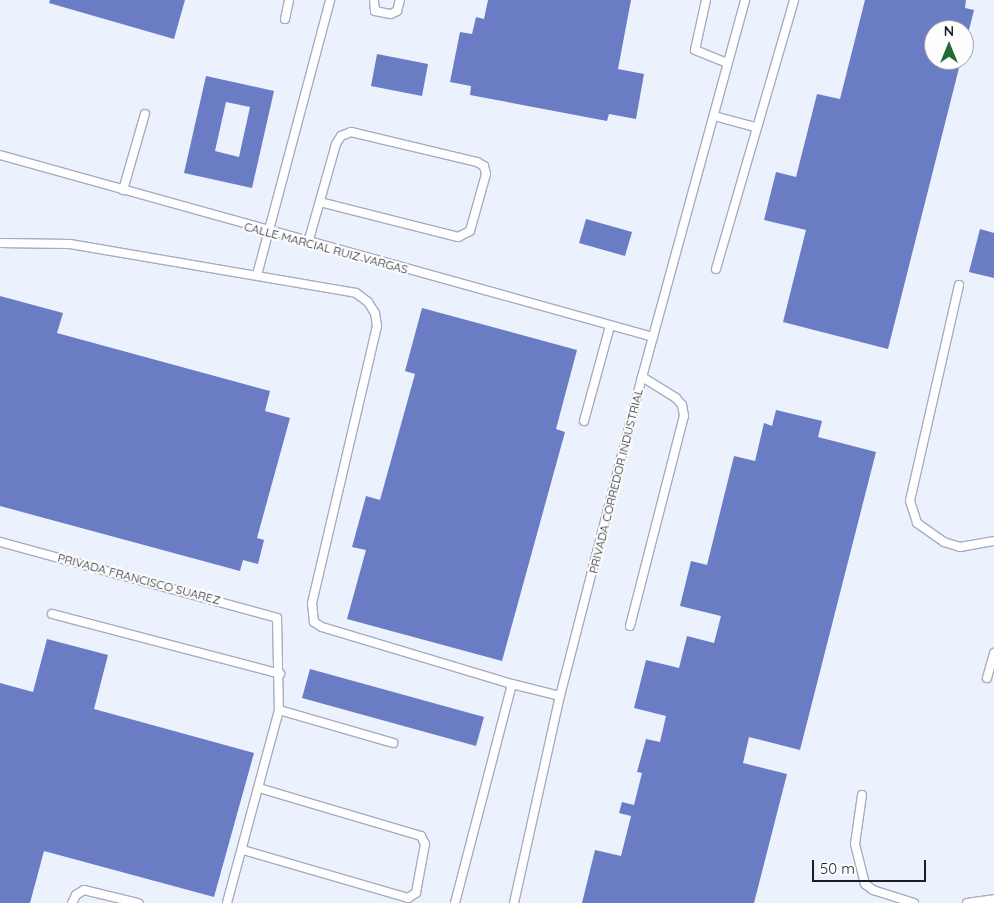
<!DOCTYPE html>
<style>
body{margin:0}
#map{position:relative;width:994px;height:903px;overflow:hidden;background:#ecf1fe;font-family:Quicksand,sans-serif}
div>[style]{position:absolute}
.building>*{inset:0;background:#6a7cc3}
.roads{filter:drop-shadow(1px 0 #a6adc2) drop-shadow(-1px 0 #a6adc2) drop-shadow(0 1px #a6adc2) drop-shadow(0 -1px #a6adc2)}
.lane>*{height:8px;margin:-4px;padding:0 4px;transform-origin:4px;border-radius:4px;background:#fff}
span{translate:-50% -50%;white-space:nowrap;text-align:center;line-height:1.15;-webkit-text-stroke:4px #fefefe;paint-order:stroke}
.street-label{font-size:12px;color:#1c1e26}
.north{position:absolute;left:924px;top:20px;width:50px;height:50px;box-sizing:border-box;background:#fefefe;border:1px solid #a4a4a8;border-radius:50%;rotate:0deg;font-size:14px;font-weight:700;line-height:20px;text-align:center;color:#1c1e26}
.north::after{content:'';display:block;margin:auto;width:18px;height:22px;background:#226935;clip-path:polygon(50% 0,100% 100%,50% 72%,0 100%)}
.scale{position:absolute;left:812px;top:860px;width:114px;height:22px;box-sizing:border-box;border:2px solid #1c1e26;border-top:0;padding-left:6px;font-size:15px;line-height:18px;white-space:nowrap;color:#1c1e26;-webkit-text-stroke:4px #fefefe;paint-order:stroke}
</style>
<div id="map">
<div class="building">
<i style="clip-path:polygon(50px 0,185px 0,174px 39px,49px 3px)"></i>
<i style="clip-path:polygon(488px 0,631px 0,618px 69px,644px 74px,636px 119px,609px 114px,607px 121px,470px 95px,471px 86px,450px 82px,460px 32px,472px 34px,476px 17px,484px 19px)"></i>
<i style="clip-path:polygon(865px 0,966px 0,965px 8px,974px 10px,969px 30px,934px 30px,934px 60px,961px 60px,888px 349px,783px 322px,806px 230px,764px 220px,776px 172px,796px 177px,817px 94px,840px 99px)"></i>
<i style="clip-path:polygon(377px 54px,428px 64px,422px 96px,371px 86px)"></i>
<i style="clip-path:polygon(evenodd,206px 76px,274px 91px,252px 188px,184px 173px,206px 76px,226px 102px,250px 107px,239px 157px,215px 151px,226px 102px)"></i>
<i style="clip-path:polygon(586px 219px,632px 232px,625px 256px,579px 243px)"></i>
<i style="clip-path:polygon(980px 229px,994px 233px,994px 278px,969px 272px)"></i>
<i style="clip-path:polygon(0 296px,63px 313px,57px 333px,270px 391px,265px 411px,290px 418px,257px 538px,264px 540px,258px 564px,243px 560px,240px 571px,0 506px)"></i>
<i style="clip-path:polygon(422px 308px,577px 350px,556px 429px,565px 432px,502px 661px,347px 619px,366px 550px,352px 547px,366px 496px,380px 500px,415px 374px,405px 371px)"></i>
<i style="clip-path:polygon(776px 410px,822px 421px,818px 437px,876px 452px,800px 750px,749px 737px,743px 763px,787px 774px,754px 903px,582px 903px,595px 850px,621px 856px,631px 816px,619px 813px,622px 802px,634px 805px,642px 773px,637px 772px,646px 739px,660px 742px,666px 716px,634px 708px,646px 660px,679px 668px,687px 636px,714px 643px,721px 616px,680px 606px,691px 561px,707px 565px,734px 456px,755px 461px,764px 423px,772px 426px)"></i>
<i style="clip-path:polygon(47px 639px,108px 655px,94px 709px,254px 753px,214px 897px,44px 851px,30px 903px,0 903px,0 683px,33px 692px)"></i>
<i style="clip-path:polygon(310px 669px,484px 717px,476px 746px,302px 698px)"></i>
</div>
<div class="roads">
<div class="lane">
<i style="left:374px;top:0;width:11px;rotate:85deg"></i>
<i style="left:375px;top:11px;width:16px;rotate:11deg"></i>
<i style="left:391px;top:14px;width:7px;rotate:-27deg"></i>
<i style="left:397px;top:11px;width:11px;rotate:-75deg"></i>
<i style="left:706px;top:0;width:51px;rotate:102.4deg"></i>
<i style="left:695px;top:50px;width:35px;rotate:22deg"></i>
<i style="left:285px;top:19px;width:19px;rotate:-78deg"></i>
<i style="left:714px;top:116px;width:42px;rotate:15deg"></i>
<i style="left:0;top:155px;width:678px;rotate:15.57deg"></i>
<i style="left:123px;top:190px;width:79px;rotate:-73.9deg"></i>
<i style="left:0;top:243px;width:70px;rotate:0.8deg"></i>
<i style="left:70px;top:244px;width:290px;rotate:9.7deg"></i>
<i style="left:356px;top:293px;width:15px;rotate:37deg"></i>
<i style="left:368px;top:302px;width:13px;rotate:58deg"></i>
<i style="left:375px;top:313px;width:13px;rotate:81deg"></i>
<i style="left:377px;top:326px;width:285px;rotate:103.2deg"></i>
<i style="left:312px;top:603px;width:19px;rotate:84deg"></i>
<i style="left:314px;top:622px;width:9px;rotate:32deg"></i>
<i style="left:322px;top:627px;width:198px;rotate:16.7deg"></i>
<i style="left:308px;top:243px;width:103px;rotate:-74.2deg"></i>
<i style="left:336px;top:144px;width:9px;rotate:-58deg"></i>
<i style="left:341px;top:136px;width:11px;rotate:-22deg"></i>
<i style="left:351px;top:132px;width:130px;rotate:13.4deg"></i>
<i style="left:477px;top:162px;width:8px;rotate:30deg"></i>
<i style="left:484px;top:166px;width:8px;rotate:76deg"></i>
<i style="left:486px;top:174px;width:59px;rotate:105.7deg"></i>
<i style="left:470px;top:231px;width:13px;rotate:153deg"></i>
<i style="left:458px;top:237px;width:142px;rotate:-165.8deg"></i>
<i style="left:716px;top:269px;width:280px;rotate:-73.8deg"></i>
<i style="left:257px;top:275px;width:285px;rotate:-75.1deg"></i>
<i style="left:959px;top:285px;width:221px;rotate:102.8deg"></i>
<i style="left:910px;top:501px;width:23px;rotate:72deg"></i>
<i style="left:917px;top:523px;width:33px;rotate:35deg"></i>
<i style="left:944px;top:542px;width:17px;rotate:17deg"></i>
<i style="left:960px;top:547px;width:35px;rotate:-10deg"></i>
<i style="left:584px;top:421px;width:98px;rotate:-74.7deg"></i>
<i style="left:0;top:542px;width:287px;rotate:15.3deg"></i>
<i style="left:277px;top:618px;width:92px;rotate:88.8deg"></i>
<i style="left:279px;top:710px;width:200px;rotate:105.1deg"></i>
<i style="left:52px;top:614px;width:236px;rotate:14.7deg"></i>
<i style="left:630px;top:626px;width:217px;rotate:-75.6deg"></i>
<i style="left:684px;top:416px;width:11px;rotate:-100deg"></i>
<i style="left:682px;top:405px;width:9px;rotate:-131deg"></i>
<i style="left:676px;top:398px;width:40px;rotate:-148deg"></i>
<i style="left:987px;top:678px;width:26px;rotate:-74deg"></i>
<i style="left:279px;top:710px;width:119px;rotate:16.1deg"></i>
<i style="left:862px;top:795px;width:49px;rotate:98.1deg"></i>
<i style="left:855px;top:844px;width:41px;rotate:76deg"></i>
<i style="left:865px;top:884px;width:10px;rotate:37deg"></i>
<i style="left:873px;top:890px;width:43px;rotate:17.6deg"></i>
<i style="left:243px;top:850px;width:172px;rotate:16.2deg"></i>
<i style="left:408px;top:898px;width:9px;rotate:-32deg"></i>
<i style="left:416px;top:893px;width:50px;rotate:-79.6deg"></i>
<i style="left:425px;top:844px;width:9px;rotate:-117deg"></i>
<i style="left:421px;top:836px;width:169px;rotate:-163.5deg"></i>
<i style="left:72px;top:903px;width:9px;rotate:-63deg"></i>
<i style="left:76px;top:895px;width:9px;rotate:-32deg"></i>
<i style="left:84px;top:890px;width:56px;rotate:13.5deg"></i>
<i style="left:455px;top:903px;width:226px;rotate:-75.4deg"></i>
<i style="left:512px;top:684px;width:49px;rotate:14deg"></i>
<i style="left:560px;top:696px;width:329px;rotate:-75.6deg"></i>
<i style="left:642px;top:377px;width:391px;rotate:-74.7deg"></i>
<i style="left:514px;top:903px;width:212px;rotate:-77.5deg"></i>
<i style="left:967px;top:903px;width:27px;rotate:-8deg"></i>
</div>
</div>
<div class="street-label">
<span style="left:326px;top:248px;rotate:15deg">CALLE MARCIAL RUIZ VARGAS</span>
<span style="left:616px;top:481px;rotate:-76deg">PRIVADA CORREDOR INDUSTRIAL</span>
<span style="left:139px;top:579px;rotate:15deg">PRIVADA FRANCISCO SUAREZ</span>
</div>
<div class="north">N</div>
<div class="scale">50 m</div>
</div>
